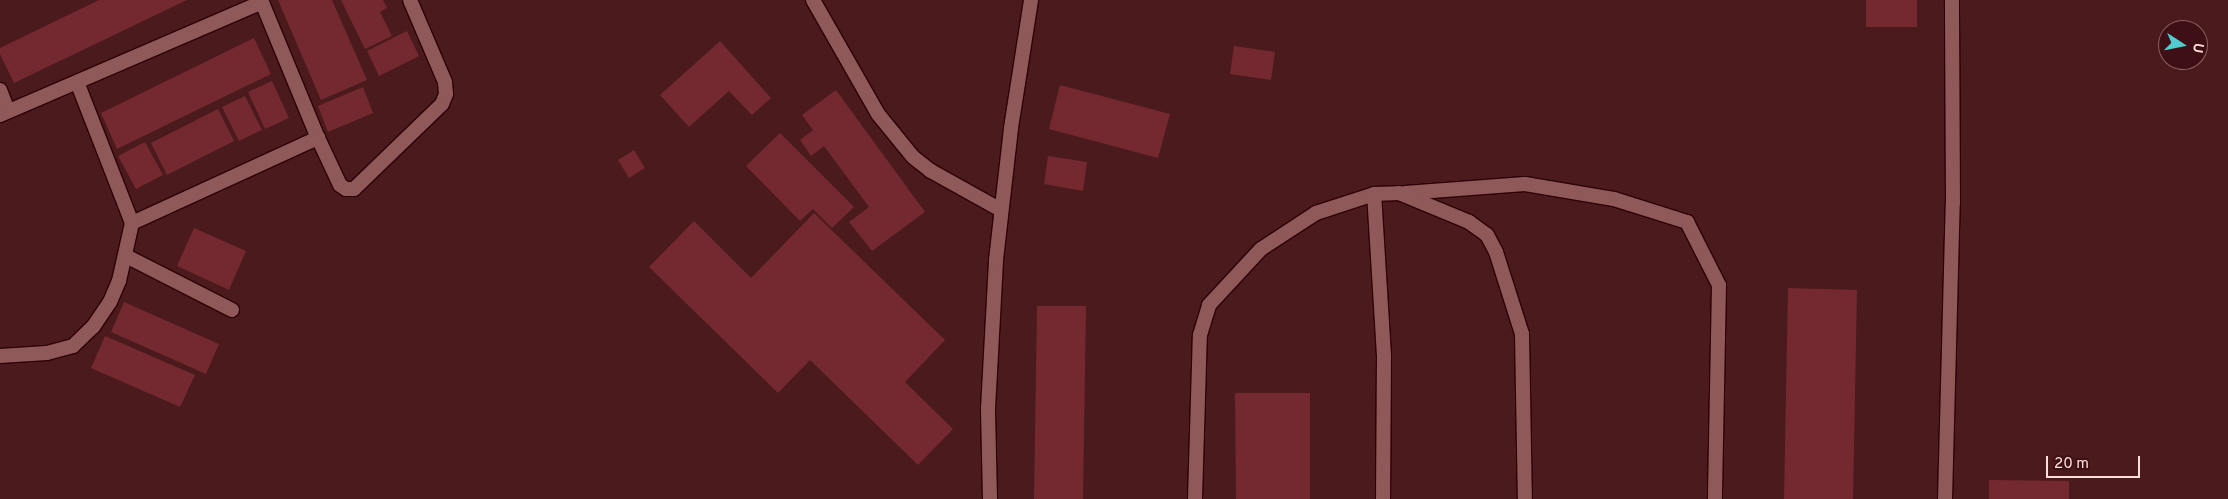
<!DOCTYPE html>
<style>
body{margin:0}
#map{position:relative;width:2228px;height:499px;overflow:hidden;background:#4a1a1d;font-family:Overpass,sans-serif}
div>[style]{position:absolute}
.building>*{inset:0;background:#73292f}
.roads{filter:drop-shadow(1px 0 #2d0107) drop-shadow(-1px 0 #2d0107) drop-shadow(0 1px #2d0107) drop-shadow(0 -1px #2d0107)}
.service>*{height:14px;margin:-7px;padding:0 7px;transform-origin:7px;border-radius:7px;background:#8f595a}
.minor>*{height:14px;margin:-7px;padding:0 7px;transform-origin:7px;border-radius:7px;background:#8f595a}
.tertiary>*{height:14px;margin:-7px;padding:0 7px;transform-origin:7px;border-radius:7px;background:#8f595a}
span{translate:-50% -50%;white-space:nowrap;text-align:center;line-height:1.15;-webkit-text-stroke:4.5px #3e0f14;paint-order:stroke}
.north{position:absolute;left:2158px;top:20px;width:50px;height:50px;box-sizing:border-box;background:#3e0f14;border:1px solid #8b6265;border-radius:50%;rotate:101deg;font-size:14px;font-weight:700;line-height:20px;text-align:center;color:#ffdede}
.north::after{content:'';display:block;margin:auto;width:18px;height:22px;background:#51ccd1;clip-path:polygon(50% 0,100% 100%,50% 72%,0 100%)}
.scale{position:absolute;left:2046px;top:456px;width:94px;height:22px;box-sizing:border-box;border:2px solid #ffdede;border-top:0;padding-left:6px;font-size:15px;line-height:18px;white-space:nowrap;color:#ffdede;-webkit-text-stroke:4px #3e0f14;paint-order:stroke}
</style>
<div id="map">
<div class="building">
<i style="clip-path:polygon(99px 0,187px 0,14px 83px,0 54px,0 48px)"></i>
<i style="clip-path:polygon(278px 0,332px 0,367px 80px,321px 100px)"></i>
<i style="clip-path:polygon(341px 0,383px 0,387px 8px,380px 12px,392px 36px,365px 49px)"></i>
<i style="clip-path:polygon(1866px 0,1917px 0,1917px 27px,1866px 27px)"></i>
<i style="clip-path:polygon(407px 31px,419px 56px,379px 76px,367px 51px)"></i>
<i style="clip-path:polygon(254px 38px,271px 74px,117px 149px,101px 113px)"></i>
<i style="clip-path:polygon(720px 41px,771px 98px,752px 115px,729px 91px,689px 127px,660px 95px)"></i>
<i style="clip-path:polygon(1234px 46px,1275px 52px,1271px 80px,1230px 74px)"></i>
<i style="clip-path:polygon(272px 81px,289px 118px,265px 129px,248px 92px)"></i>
<i style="clip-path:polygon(1060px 85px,1170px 114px,1158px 158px,1049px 129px)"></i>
<i style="clip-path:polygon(363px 87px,373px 113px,328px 132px,318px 106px)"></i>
<i style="clip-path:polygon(836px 90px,925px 212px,872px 251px,849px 222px,869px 207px,824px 146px,811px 156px,800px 140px,813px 130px,802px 115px)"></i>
<i style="clip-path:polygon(245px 96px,262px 130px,239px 141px,222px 107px)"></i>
<i style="clip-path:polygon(218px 109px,234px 141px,167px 175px,151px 143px)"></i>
<i style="clip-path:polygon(780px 133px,854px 207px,832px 228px,813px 209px,800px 221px,746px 166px)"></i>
<i style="clip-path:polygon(145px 142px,163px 175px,136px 189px,118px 156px)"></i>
<i style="clip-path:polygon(634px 150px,645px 168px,629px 178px,618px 160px)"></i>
<i style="clip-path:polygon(1048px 156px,1087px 162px,1083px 191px,1044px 184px)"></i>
<i style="clip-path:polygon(814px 213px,945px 340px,905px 382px,953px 429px,918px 465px,810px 360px,778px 393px,649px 267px,694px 221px,751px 278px)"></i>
<i style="clip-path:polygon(194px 228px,246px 251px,229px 290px,177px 266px)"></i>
<i style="clip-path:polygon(1788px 288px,1857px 290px,1853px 499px,1784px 499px)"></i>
<i style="clip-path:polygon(124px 302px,219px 344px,206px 374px,111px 332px)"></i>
<i style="clip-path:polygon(1037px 306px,1086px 306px,1083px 499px,1034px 499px)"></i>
<i style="clip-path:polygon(105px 336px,195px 375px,180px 407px,91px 368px)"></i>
<i style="clip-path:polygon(1235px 393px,1310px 393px,1310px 499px,1236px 499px)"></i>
<i style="clip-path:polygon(1989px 480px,2069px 481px,2069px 499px,1989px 499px)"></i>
</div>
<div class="roads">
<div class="service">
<i style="left:813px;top:0;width:131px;rotate:60.3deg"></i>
<i style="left:878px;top:114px;width:55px;rotate:50.9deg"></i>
<i style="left:913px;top:157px;width:23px;rotate:38deg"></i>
<i style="left:931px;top:171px;width:80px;rotate:29.1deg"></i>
<i style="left:1405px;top:193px;width:120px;rotate:-4.3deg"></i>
<i style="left:1525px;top:184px;width:90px;rotate:9.6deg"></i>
<i style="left:1614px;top:199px;width:77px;rotate:17.5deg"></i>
<i style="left:1687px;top:222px;width:71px;rotate:63.1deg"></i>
<i style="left:1719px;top:285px;width:214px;rotate:91.1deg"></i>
<i style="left:1195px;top:499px;width:164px;rotate:-88.3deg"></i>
<i style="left:1200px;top:335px;width:31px;rotate:-73deg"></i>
<i style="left:1209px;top:305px;width:76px;rotate:-47.1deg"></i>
<i style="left:1261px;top:249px;width:66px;rotate:-33.2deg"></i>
<i style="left:1316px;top:213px;width:61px;rotate:-18.1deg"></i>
<i style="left:1383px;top:499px;width:143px;rotate:-89.6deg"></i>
<i style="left:1384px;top:356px;width:162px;rotate:-93.5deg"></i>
<i style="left:1374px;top:194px;width:25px;rotate:-2deg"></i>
<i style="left:1399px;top:193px;width:76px;rotate:22.5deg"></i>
<i style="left:1469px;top:222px;width:22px;rotate:36deg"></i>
<i style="left:1487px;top:235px;width:19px;rotate:62deg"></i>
<i style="left:1496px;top:252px;width:86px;rotate:72.4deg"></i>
<i style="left:1522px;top:334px;width:165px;rotate:89deg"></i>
</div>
<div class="minor">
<i style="left:261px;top:0;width:149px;rotate:67.6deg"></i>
<i style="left:318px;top:138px;width:52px;rotate:64.9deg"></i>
<i style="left:340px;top:185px;width:7px;rotate:34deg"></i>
<i style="left:346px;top:189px;width:8px"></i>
<i style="left:354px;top:189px;width:122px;rotate:-44deg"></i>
<i style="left:442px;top:104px;width:11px;rotate:-68deg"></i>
<i style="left:446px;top:94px;width:12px;rotate:-95deg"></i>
<i style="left:445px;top:82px;width:89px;rotate:-113.1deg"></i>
<i style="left:0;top:90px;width:22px;rotate:69deg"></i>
<i style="left:0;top:115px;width:285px;rotate:-23.3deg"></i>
<i style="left:132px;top:223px;width:205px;rotate:-24.6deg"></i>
<i style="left:126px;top:256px;width:119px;rotate:27deg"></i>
<i style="left:0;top:356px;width:47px;rotate:-3.7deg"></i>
<i style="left:47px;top:353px;width:27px;rotate:-15deg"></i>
<i style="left:73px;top:346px;width:28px;rotate:-44deg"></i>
<i style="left:93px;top:327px;width:30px;rotate:-56deg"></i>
<i style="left:110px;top:302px;width:23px;rotate:-67deg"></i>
<i style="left:119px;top:281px;width:59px;rotate:-77.4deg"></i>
<i style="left:132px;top:223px;width:151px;rotate:-111.3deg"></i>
<i style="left:990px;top:499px;width:90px;rotate:-91.3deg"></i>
<i style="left:988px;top:409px;width:149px;rotate:-86.9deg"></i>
<i style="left:996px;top:260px;width:133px;rotate:-83.5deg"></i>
<i style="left:1011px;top:128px;width:130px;rotate:-81.1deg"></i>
</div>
<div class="tertiary">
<i style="left:1945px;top:499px;width:296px;rotate:-88.5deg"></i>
<i style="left:1953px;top:203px;width:203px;rotate:-90.3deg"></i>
</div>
</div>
<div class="north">U</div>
<div class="scale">20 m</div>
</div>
